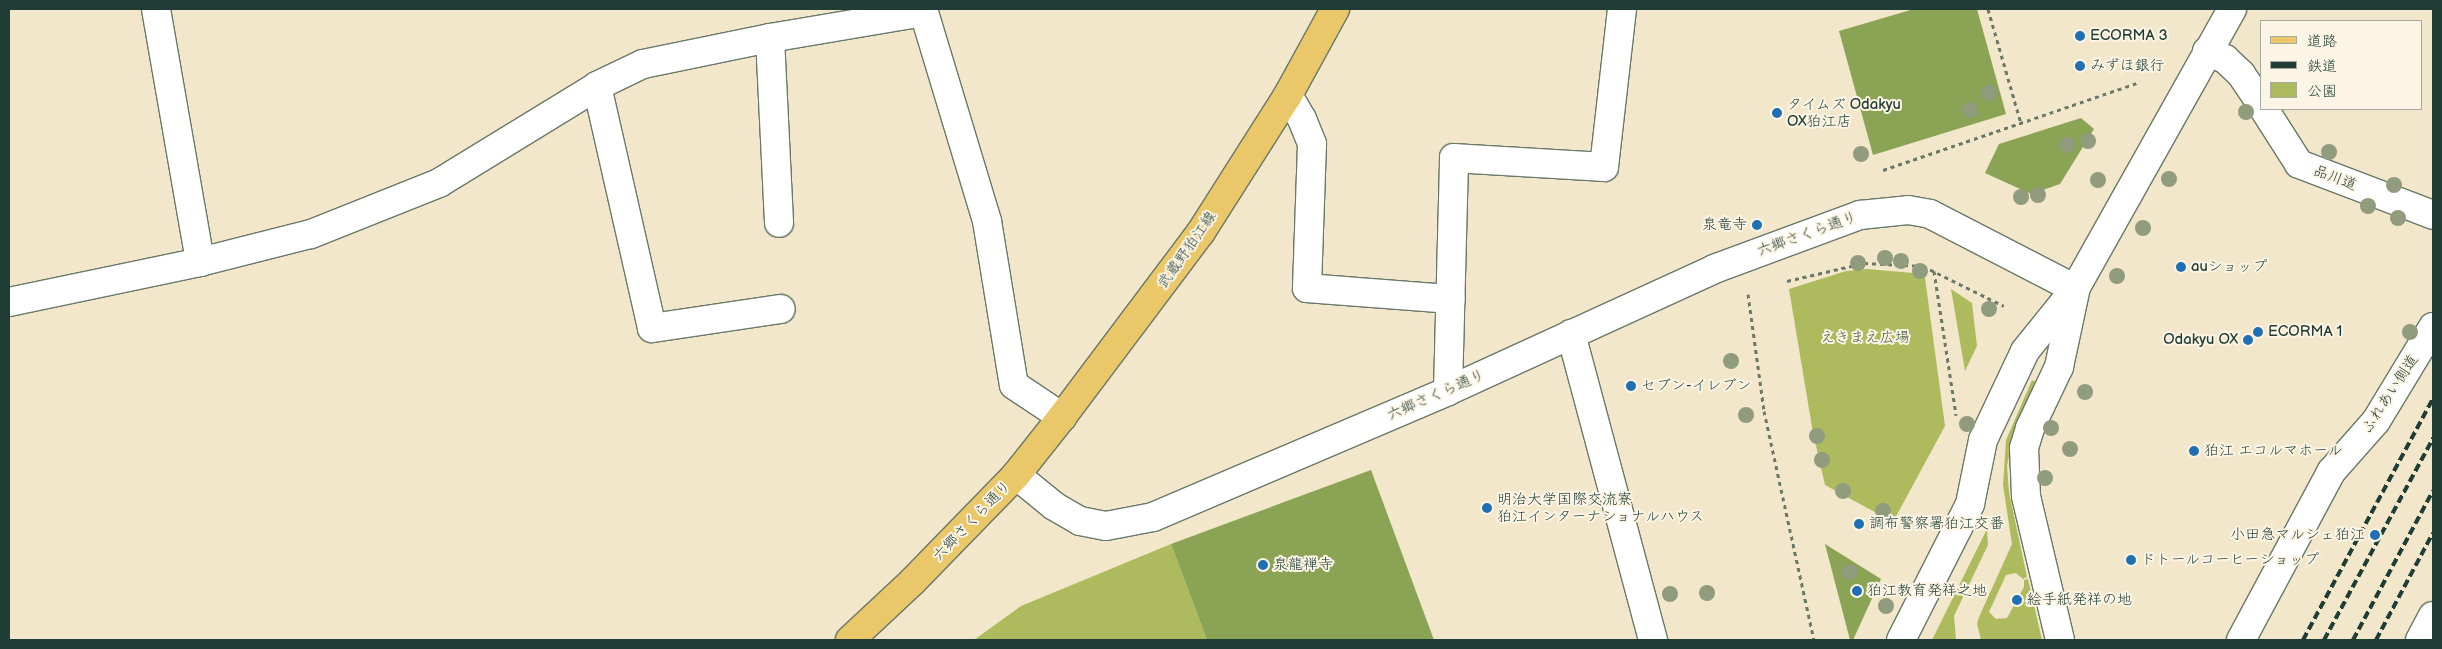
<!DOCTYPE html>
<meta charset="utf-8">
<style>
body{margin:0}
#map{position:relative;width:2442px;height:649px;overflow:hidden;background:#f2e7ca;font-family:"Balsamiq Sans","Klee One",sans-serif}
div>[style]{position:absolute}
.green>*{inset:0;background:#adbb5e}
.forest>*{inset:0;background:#8aa355}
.path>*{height:3px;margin-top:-1.5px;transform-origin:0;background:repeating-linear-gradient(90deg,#697868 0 4px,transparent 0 8px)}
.roads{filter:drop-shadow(1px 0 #697868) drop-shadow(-1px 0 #697868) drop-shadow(0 1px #697868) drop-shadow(0 -1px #697868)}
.minor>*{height:28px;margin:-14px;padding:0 14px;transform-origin:14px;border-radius:14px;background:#fff}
.major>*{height:28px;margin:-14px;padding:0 14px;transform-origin:14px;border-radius:14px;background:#eac769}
.rail>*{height:4px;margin-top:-2px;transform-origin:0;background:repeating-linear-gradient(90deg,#1f3d34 0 8px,transparent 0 12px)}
.trees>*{width:16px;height:16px;margin:-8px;border-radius:50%;background:#919b7d}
.dots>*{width:14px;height:14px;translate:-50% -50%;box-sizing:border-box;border:2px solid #fcf5e5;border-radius:50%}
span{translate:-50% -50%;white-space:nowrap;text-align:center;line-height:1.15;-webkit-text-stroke:4px #fcf5e5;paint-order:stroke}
.poi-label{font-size:15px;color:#1f3d34}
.left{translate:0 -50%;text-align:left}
.right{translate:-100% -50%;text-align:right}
.street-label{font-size:15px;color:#1f3d34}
.park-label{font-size:15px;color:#425c3e}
.frame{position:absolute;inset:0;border:10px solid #1f3d34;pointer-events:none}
.legend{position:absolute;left:2260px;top:20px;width:162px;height:90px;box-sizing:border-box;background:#fcf5e5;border:1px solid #a4ab9e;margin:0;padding:6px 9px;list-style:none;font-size:15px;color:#1f3d34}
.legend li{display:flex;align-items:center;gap:10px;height:25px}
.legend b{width:25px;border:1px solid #a4ab9e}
</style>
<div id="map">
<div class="green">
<i style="clip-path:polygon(1867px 269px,1913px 273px,1925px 278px,1945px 426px,1893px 522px,1825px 485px,1813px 433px,1789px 289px,1846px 271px)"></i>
<i style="clip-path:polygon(1951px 289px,1972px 303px,1977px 346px,1965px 371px)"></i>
<i style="clip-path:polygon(2032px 380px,2036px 382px,2014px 431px,2007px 466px,2009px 492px,2027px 577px,2023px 579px,2016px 573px,2006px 575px,1989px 612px,1996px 619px,2007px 618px,2024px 587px,2024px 580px,2028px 579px,2042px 640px,1981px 640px,1977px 624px,1979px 617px,2012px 544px,2003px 485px,2006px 440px)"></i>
<i style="clip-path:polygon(1987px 529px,1988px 545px,1954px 616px,1956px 640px,1932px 640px)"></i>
<i style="clip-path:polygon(1171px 544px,1207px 640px,974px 640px,1021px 606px)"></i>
</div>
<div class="forest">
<i style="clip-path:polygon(1914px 9px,1977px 9px,2006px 114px,1873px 155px,1839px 31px)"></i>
<i style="clip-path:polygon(2081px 118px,2094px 129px,2060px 184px,2031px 194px,1985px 173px,1999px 144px)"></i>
<i style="clip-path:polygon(1371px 470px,1434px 640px,1207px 640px,1171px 544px)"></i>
<i style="clip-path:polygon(1825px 544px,1881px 579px,1853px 640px,1850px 640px)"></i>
</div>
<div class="path">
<i style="left:1988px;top:9px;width:119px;rotate:73.9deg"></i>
<i style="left:1883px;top:170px;width:268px;rotate:-18.9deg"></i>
<i style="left:1934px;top:271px;width:146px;rotate:81.3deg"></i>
<i style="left:1787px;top:281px;width:79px;rotate:-13.2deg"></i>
<i style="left:1864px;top:263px;width:59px;rotate:2.9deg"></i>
<i style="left:1923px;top:266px;width:90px;rotate:26.3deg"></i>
<i style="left:1748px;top:294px;width:118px;rotate:82.2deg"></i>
<i style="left:1764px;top:411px;width:234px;rotate:77.7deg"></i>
</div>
<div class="roads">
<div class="minor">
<i style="left:156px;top:9px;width:257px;rotate:80.1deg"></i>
<i style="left:923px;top:9px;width:221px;rotate:73.2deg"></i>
<i style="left:987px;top:221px;width:166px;rotate:80.7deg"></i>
<i style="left:1014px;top:385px;width:58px;rotate:33.7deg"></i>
<i style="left:770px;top:38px;width:185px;rotate:87.2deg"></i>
<i style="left:2207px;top:51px;width:20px;rotate:24deg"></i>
<i style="left:2225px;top:59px;width:22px;rotate:43deg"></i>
<i style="left:2241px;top:74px;width:36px;rotate:56deg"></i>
<i style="left:597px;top:86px;width:248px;rotate:77.2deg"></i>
<i style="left:652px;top:328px;width:130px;rotate:-8.4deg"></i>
<i style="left:1288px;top:95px;width:28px;rotate:60deg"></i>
<i style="left:1302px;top:119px;width:27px;rotate:68deg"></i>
<i style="left:1312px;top:144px;width:144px;rotate:92deg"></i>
<i style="left:1307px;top:288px;width:144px;rotate:4.4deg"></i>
<i style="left:2264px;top:109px;width:65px;rotate:57.5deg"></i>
<i style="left:2299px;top:164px;width:143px;rotate:20.8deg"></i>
<i style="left:9px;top:302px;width:195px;rotate:-11.8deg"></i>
<i style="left:200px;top:262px;width:114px;rotate:-14.2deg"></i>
<i style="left:311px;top:234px;width:138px;rotate:-21.7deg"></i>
<i style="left:439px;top:183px;width:185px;rotate:-31.5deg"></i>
<i style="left:597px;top:86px;width:51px;rotate:-25.6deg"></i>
<i style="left:643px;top:64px;width:130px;rotate:-11.6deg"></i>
<i style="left:770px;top:38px;width:156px;rotate:-9.6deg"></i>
<i style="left:1571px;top:334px;width:317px;rotate:75deg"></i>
<i style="left:1448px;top:391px;width:233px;rotate:-88.5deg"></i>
<i style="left:1454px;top:158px;width:150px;rotate:3.4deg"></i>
<i style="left:1604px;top:167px;width:159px;rotate:-83.5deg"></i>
<i style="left:1016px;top:475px;width:49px;rotate:39.2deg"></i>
<i style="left:1054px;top:506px;width:30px;rotate:30deg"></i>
<i style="left:1080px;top:521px;width:26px;rotate:11deg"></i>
<i style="left:1106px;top:526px;width:48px;rotate:-10.8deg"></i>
<i style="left:1153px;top:517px;width:321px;rotate:-23.1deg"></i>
<i style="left:1448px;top:391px;width:293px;rotate:-24.6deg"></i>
<i style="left:1714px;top:269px;width:156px;rotate:-20.3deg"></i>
<i style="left:1860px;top:215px;width:48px;rotate:-5.9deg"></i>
<i style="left:1908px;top:210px;width:22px;rotate:10deg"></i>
<i style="left:1930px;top:214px;width:163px;rotate:27.3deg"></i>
<i style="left:1901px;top:640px;width:153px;rotate:-63.1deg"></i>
<i style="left:1970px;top:504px;width:65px;rotate:-78.5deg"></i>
<i style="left:1983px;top:440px;width:98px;rotate:-64.7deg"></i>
<i style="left:2025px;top:351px;width:80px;rotate:-51.1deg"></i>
<i style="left:2075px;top:289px;width:321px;rotate:-60.7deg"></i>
<i style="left:2060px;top:640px;width:148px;rotate:-103.3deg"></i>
<i style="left:2026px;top:496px;width:48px;rotate:-92.4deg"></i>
<i style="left:2024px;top:448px;width:21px;rotate:-73deg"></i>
<i style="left:2030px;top:428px;width:68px;rotate:-64.6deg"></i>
<i style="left:2059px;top:367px;width:77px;rotate:-78deg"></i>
<i style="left:2241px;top:640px;width:191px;rotate:-61.8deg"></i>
<i style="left:2331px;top:472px;width:68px;rotate:-48.6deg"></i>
<i style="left:2376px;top:421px;width:110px;rotate:-58.8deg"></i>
<i style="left:2420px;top:640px;width:27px;rotate:-62deg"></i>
</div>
<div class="major">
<i style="left:850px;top:640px;width:85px;rotate:-43.1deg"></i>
<i style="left:912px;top:582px;width:149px;rotate:-45.8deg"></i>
<i style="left:1016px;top:475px;width:74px;rotate:-51.6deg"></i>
<i style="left:1062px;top:417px;width:231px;rotate:-53.1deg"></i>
<i style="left:1201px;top:232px;width:162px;rotate:-57.6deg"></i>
<i style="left:1288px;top:95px;width:98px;rotate:-61.3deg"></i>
</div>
</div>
<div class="rail">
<i style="left:2303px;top:640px;width:274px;rotate:-61.7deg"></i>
<i style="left:2324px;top:640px;width:230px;rotate:-61.6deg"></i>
<i style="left:2353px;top:640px;width:169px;rotate:-61.8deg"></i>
<i style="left:2376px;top:640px;width:121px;rotate:-62deg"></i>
</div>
<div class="trees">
<i style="left:1989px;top:93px"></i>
<i style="left:1970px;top:110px"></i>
<i style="left:2246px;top:112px"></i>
<i style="left:2088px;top:141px"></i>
<i style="left:2067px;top:145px"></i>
<i style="left:2329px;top:152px"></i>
<i style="left:1861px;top:154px"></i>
<i style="left:2169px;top:179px"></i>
<i style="left:2098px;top:180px"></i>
<i style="left:2394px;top:185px"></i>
<i style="left:2038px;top:195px"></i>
<i style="left:2021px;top:197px"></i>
<i style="left:2368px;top:206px"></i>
<i style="left:2398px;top:218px"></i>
<i style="left:2143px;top:228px"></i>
<i style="left:1885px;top:258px"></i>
<i style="left:1901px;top:261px"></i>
<i style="left:1858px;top:263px"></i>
<i style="left:1920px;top:271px"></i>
<i style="left:2117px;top:276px"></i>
<i style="left:1989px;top:309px"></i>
<i style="left:2410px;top:332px"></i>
<i style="left:1731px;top:361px"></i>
<i style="left:2085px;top:392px"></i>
<i style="left:1746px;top:415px"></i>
<i style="left:1967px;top:424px"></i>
<i style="left:2051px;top:428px"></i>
<i style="left:1817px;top:436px"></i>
<i style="left:2070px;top:449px"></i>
<i style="left:1822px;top:460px"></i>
<i style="left:2045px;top:478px"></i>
<i style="left:1843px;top:491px"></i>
<i style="left:1883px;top:511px"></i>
<i style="left:1850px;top:572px"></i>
<i style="left:1707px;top:593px"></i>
<i style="left:1670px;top:594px"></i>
<i style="left:1886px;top:606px"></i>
</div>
<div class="dots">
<i style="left:2080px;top:36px;background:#1f6fb2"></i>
<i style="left:2080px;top:66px;background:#1f6fb2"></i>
<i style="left:1777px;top:113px;background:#1f6fb2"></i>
<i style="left:1757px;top:225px;background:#1f6fb2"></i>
<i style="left:2181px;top:267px;background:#1f6fb2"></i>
<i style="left:2258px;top:332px;background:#1f6fb2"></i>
<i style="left:2248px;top:340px;background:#1f6fb2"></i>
<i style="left:1631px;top:386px;background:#1f6fb2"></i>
<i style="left:2194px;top:451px;background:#1f6fb2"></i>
<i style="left:1487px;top:508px;background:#1f6fb2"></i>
<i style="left:1859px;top:524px;background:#1f6fb2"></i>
<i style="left:2375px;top:535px;background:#1f6fb2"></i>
<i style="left:2131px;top:560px;background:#1f6fb2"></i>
<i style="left:1263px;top:565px;background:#1f6fb2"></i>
<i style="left:1857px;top:591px;background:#1f6fb2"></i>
<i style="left:2017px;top:600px;background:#1f6fb2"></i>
</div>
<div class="poi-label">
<span class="left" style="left:2090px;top:36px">ECORMA 3</span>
<span class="left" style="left:2090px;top:66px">みずほ銀行</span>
<span class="left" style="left:1787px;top:113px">タイムズ Odakyu<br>OX狛江店</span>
<span class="right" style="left:1747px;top:225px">泉竜寺</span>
<span class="left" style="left:2191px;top:267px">auショップ</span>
<span class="left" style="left:2268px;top:332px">ECORMA 1</span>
<span class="right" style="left:2238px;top:340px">Odakyu OX</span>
<span class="left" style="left:1641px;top:386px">セブン-イレブン</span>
<span class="left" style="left:2204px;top:451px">狛江 エコルマホール</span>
<span class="left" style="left:1497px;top:508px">明治大学国際交流寮<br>狛江インターナショナルハウス</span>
<span class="left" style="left:1869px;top:524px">調布警察署狛江交番</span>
<span class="right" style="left:2365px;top:535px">小田急マルシェ狛江</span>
<span class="left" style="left:2141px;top:560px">ドトールコーヒーショップ</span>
<span class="left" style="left:1273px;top:565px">泉龍禅寺</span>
<span class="left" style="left:1867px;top:591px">狛江教育発祥之地</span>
<span class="left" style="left:2027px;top:600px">絵手紙発祥の地</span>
</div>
<div class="street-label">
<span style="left:2335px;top:178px;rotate:21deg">品川道</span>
<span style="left:1807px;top:234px;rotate:-20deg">六郷さくら通り</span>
<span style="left:1187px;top:250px;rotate:-55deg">武蔵野狛江線</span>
<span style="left:2390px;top:394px;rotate:-57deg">ふれあい側道</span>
<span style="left:1436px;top:395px;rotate:-24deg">六郷さくら通り</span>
<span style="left:972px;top:521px;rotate:-46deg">六郷さくら通り</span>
</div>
<div class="park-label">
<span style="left:1865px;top:338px">えきまえ広場</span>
</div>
<div class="frame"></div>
<ul class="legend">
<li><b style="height:6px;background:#eac769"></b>道路</li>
<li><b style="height:6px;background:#1f3d34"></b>鉄道</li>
<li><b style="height:14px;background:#adbb5e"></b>公園</li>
</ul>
</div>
